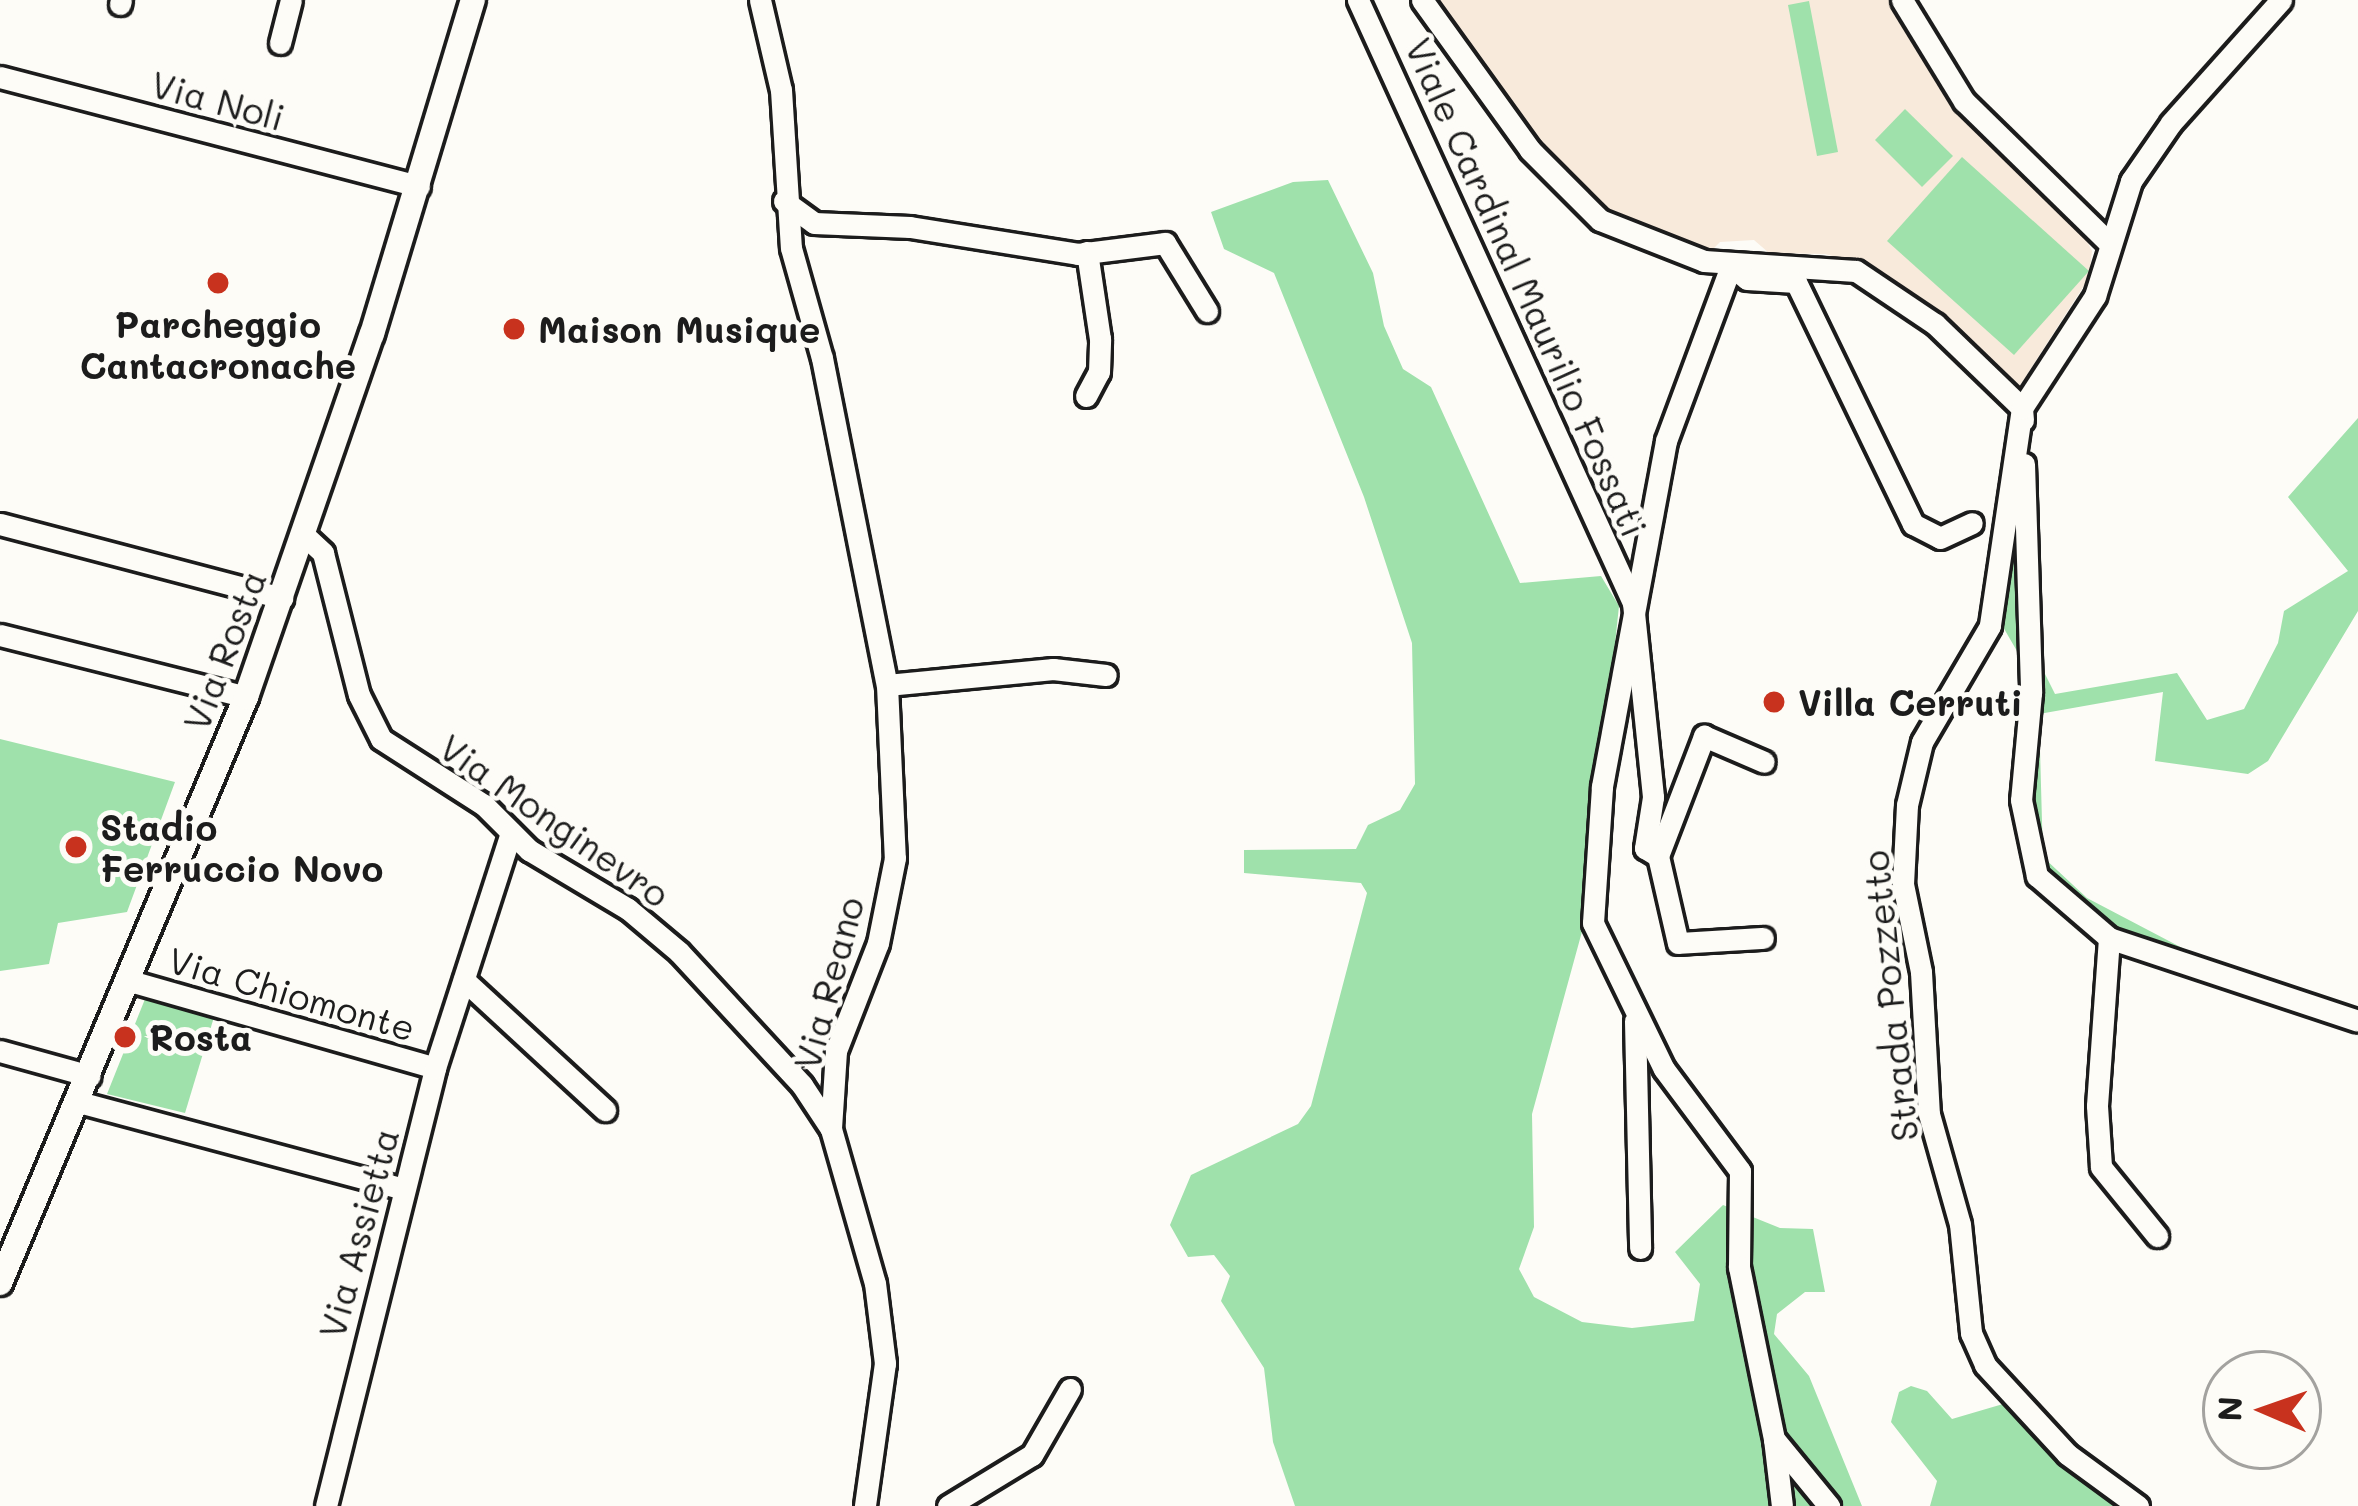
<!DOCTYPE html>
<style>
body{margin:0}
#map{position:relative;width:2358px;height:1506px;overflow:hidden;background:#fdfcf7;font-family:Mali,sans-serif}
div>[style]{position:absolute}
.built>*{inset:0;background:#f8eadb}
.green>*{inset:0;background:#9fe1ab}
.roads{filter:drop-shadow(3px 0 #1c1c1c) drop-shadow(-3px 0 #1c1c1c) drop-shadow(0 3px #1c1c1c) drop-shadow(0 -3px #1c1c1c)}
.minor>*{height:21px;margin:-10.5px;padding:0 10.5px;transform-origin:10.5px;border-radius:10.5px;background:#fdfcf7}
.tertiary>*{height:24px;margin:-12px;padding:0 12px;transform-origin:12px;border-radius:12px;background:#fdfcf7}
.dots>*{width:33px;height:33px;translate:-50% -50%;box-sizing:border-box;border:6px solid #fdfcf7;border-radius:50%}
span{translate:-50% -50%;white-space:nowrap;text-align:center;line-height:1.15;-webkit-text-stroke:10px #fdfcf7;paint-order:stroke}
.street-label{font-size:36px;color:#1c1c1c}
.poi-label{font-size:36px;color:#1c1c1c;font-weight:700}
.left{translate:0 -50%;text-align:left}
.north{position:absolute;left:2202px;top:1350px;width:120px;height:120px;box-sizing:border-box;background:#fdfcf7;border:3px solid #a3a29f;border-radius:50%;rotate:272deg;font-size:33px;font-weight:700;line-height:48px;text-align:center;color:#1c1c1c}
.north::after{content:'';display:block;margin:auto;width:42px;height:54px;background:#c8321e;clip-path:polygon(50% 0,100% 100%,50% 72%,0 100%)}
</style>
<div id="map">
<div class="built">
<i style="clip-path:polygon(1431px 0,1895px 0,1978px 132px,2083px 233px,2092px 251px,2089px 278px,2015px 393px,1865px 265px,1825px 254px,1769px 253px,1754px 240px,1720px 242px,1706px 256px,1604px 216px,1570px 188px)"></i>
</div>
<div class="green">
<i style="clip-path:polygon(1809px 1px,1838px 152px,1817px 156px,1788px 5px)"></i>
<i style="clip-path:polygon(1905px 109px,1953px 156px,1922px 187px,1875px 140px)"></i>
<i style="clip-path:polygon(1962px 157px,2089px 271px,2014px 355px,1887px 241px)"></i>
<i style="clip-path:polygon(1328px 180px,1373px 273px,1384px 326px,1403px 369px,1431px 387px,1520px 583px,1601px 576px,1619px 606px,1586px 917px,1532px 1114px,1534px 1227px,1519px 1269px,1534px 1297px,1582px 1322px,1632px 1328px,1694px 1321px,1700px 1284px,1675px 1252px,1723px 1205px,1780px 1228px,1813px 1229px,1825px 1292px,1805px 1292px,1777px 1314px,1774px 1334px,1809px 1376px,1862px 1506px,1295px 1506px,1273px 1442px,1264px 1368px,1221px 1301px,1230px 1276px,1214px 1255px,1188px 1257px,1170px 1225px,1191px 1175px,1298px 1124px,1311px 1106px,1367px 893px,1361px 883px,1244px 873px,1244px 850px,1356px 849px,1368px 825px,1400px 810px,1415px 784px,1412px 643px,1364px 497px,1274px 273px,1224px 249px,1211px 212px,1293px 182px)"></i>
<i style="clip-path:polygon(2358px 418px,2358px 611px,2268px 761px,2248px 774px,2155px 761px,2163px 692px,2039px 714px,2043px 857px,2087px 898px,2188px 951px,2186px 960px,2091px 918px,2044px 876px,2030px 827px,2036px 684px,1999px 620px,2017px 503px,2033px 452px,2041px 666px,2055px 694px,2177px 673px,2207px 720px,2244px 709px,2278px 643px,2284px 611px,2348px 571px,2288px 497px)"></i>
<i style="clip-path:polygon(0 739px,175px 782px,127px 912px,58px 923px,49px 964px,0 971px)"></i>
<i style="clip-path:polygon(147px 994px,214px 1017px,185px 1113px,107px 1094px)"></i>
<i style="clip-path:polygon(1911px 1386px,1927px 1391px,1952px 1419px,2003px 1404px,2125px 1506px,1930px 1506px,1937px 1481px,1891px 1422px,1899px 1392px)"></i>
</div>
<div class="roads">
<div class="minor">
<i style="left:760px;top:0;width:92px;rotate:76.9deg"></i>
<i style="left:781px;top:90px;width:158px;rotate:86.4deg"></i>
<i style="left:791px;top:248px;width:114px;rotate:74.3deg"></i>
<i style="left:822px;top:358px;width:333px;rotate:78.8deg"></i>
<i style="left:887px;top:685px;width:173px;rotate:87.4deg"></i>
<i style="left:895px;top:858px;width:87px;rotate:101.3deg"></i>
<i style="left:878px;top:943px;width:116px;rotate:111.3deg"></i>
<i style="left:836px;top:1051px;width:78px;rotate:93.7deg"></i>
<i style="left:831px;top:1129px;width:160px;rotate:74.1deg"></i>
<i style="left:875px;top:1283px;width:81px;rotate:82.9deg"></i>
<i style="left:885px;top:1363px;width:144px;rotate:98deg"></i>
<i style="left:1358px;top:0;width:663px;rotate:65.48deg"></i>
<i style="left:1633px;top:603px;width:195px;rotate:84.1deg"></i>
<i style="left:1653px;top:797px;width:52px;rotate:98.9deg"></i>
<i style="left:1645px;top:848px;width:15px;rotate:32deg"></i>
<i style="left:1658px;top:856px;width:89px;rotate:77.1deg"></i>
<i style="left:1678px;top:943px;width:85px;rotate:-3.4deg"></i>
<i style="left:1422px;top:0;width:185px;rotate:54.2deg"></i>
<i style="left:1530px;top:150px;width:99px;rotate:45deg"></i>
<i style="left:1600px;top:220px;width:112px;rotate:21.5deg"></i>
<i style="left:1704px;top:261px;width:152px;rotate:3.8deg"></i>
<i style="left:1856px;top:271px;width:95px;rotate:33.9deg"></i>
<i style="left:1935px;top:324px;width:121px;rotate:44deg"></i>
<i style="left:2022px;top:408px;width:220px;rotate:98.4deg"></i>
<i style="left:1990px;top:626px;width:134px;rotate:120.4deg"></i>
<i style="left:1922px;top:742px;width:65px;rotate:103.4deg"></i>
<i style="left:1907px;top:805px;width:79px;rotate:92.9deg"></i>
<i style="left:1903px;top:884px;width:90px;rotate:78.4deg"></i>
<i style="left:1921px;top:972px;width:142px;rotate:86.8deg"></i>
<i style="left:1929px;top:1114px;width:114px;rotate:74.3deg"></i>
<i style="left:1960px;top:1224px;width:110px;rotate:84.2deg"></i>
<i style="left:1971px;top:1333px;width:35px;rotate:66deg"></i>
<i style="left:1985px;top:1365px;width:121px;rotate:47.3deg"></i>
<i style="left:2067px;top:1454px;width:88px;rotate:36.2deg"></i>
<i style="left:1902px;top:0;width:119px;rotate:58.5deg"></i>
<i style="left:1964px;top:101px;width:200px;rotate:44.4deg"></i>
<i style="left:120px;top:4px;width:4px;rotate:-76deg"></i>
<i style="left:280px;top:43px;width:44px;rotate:-75.7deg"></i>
<i style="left:0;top:77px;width:433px;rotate:14.6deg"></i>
<i style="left:784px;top:201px;width:37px;rotate:36deg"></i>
<i style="left:814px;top:223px;width:96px;rotate:2.4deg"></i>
<i style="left:910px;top:227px;width:170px;rotate:9.1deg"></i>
<i style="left:1078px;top:254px;width:88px;rotate:-7.2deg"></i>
<i style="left:1165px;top:243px;width:80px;rotate:58.3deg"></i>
<i style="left:1731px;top:266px;width:187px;rotate:110.4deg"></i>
<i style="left:1666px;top:441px;width:352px;rotate:100.5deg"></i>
<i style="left:1602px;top:787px;width:136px;rotate:93.8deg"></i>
<i style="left:1593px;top:923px;width:162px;rotate:64.1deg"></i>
<i style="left:1664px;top:1069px;width:127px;rotate:53.3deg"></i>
<i style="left:1740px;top:1171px;width:96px;rotate:90.6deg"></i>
<i style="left:1739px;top:1267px;width:176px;rotate:78.5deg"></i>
<i style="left:1774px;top:1439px;width:87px;rotate:50.6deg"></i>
<i style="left:1736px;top:270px;width:14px;rotate:39deg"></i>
<i style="left:1747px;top:279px;width:49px;rotate:3.5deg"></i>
<i style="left:1796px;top:282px;width:269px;rotate:64.2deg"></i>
<i style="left:1913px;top:524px;width:30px;rotate:27deg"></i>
<i style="left:1940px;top:538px;width:35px;rotate:-25deg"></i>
<i style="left:1086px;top:396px;width:27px;rotate:-62deg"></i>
<i style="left:1099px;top:372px;width:33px;rotate:-88deg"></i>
<i style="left:1100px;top:339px;width:88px;rotate:-98.5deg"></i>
<i style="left:2023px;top:420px;width:12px;rotate:-95deg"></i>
<i style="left:2022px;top:408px;width:134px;rotate:-56.9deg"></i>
<i style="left:2095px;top:296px;width:121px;rotate:-72.6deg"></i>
<i style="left:2131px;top:181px;width:70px;rotate:-55.4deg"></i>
<i style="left:2171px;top:123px;width:165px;rotate:-48.2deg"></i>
<i style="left:2024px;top:464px;width:229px;rotate:88.2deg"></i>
<i style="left:2031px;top:693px;width:107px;rotate:95.3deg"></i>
<i style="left:2021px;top:800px;width:78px;rotate:78.1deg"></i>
<i style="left:2037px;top:876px;width:95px;rotate:40.7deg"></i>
<i style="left:2109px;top:938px;width:262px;rotate:18.4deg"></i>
<i style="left:0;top:524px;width:292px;rotate:14.7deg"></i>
<i style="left:305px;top:536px;width:25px;rotate:43deg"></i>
<i style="left:323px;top:553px;width:146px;rotate:75.8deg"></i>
<i style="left:359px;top:695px;width:49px;rotate:63.4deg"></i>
<i style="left:381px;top:739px;width:122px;rotate:32.7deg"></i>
<i style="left:484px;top:805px;width:64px;rotate:45deg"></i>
<i style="left:529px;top:850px;width:115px;rotate:30.8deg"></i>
<i style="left:628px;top:909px;width:67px;rotate:40.1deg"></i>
<i style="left:679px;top:952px;width:181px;rotate:47.2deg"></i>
<i style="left:802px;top:1085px;width:53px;rotate:56.6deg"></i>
<i style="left:0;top:635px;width:254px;rotate:14.1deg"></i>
<i style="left:887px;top:685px;width:167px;rotate:-5.5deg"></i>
<i style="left:1053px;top:669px;width:53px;rotate:6.5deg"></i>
<i style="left:1658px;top:856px;width:129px;rotate:-69deg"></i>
<i style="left:1704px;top:736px;width:65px;rotate:23.4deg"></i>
<i style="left:2109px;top:938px;width:168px;rotate:94.1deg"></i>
<i style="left:2097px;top:1106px;width:61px;rotate:86.2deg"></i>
<i style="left:2101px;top:1167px;width:89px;rotate:50.9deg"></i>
<i style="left:464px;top:980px;width:192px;rotate:42.7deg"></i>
<i style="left:130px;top:981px;width:317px;rotate:15.9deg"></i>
<i style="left:1635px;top:1021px;width:227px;rotate:88.7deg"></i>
<i style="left:0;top:1051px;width:93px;rotate:15.5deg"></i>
<i style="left:79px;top:1102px;width:335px;rotate:15deg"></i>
<i style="left:1774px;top:1439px;width:67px;rotate:83.2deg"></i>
<i style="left:326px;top:1506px;width:451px;rotate:-76deg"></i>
<i style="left:435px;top:1068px;width:247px;rotate:-72.1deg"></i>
<i style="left:948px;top:1506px;width:98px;rotate:-31.3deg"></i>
<i style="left:1032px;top:1455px;width:76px;rotate:-60.1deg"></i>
</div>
<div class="tertiary">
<i style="left:0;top:1283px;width:636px;rotate:-67.23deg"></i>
<i style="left:246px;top:697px;width:384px;rotate:-70.9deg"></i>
<i style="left:372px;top:334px;width:349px;rotate:-73.2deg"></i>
</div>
</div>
<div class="dots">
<i style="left:218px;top:283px;background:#c8321e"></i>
<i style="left:514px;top:329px;background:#c8321e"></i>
<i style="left:1774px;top:702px;background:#c8321e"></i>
<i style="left:76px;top:847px;background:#c8321e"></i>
<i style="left:125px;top:1037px;background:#c8321e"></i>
</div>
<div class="street-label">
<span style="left:218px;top:100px;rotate:15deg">Via Noli</span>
<span style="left:1527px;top:287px;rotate:66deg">Viale Cardinal Maurilio Fossati</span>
<span style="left:224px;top:650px;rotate:-69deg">Via Rosta</span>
<span style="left:555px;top:820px;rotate:35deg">Via Monginevro</span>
<span style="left:828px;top:983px;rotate:-75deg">Via Reano</span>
<span style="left:292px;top:993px;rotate:16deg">Via Chiomonte</span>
<span style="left:1889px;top:996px;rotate:-96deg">Strada Pozzetto</span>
<span style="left:358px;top:1233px;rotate:-75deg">Via Assietta</span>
</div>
<div class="poi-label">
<span style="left:218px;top:344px">Parcheggio<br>Cantacronache</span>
<span class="left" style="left:538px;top:329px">Maison Musique</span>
<span class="left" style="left:1798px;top:702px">Villa Cerruti</span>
<span class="left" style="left:100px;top:847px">Stadio<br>Ferruccio Novo</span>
<span class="left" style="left:149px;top:1037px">Rosta</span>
</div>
<div class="north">N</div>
</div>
